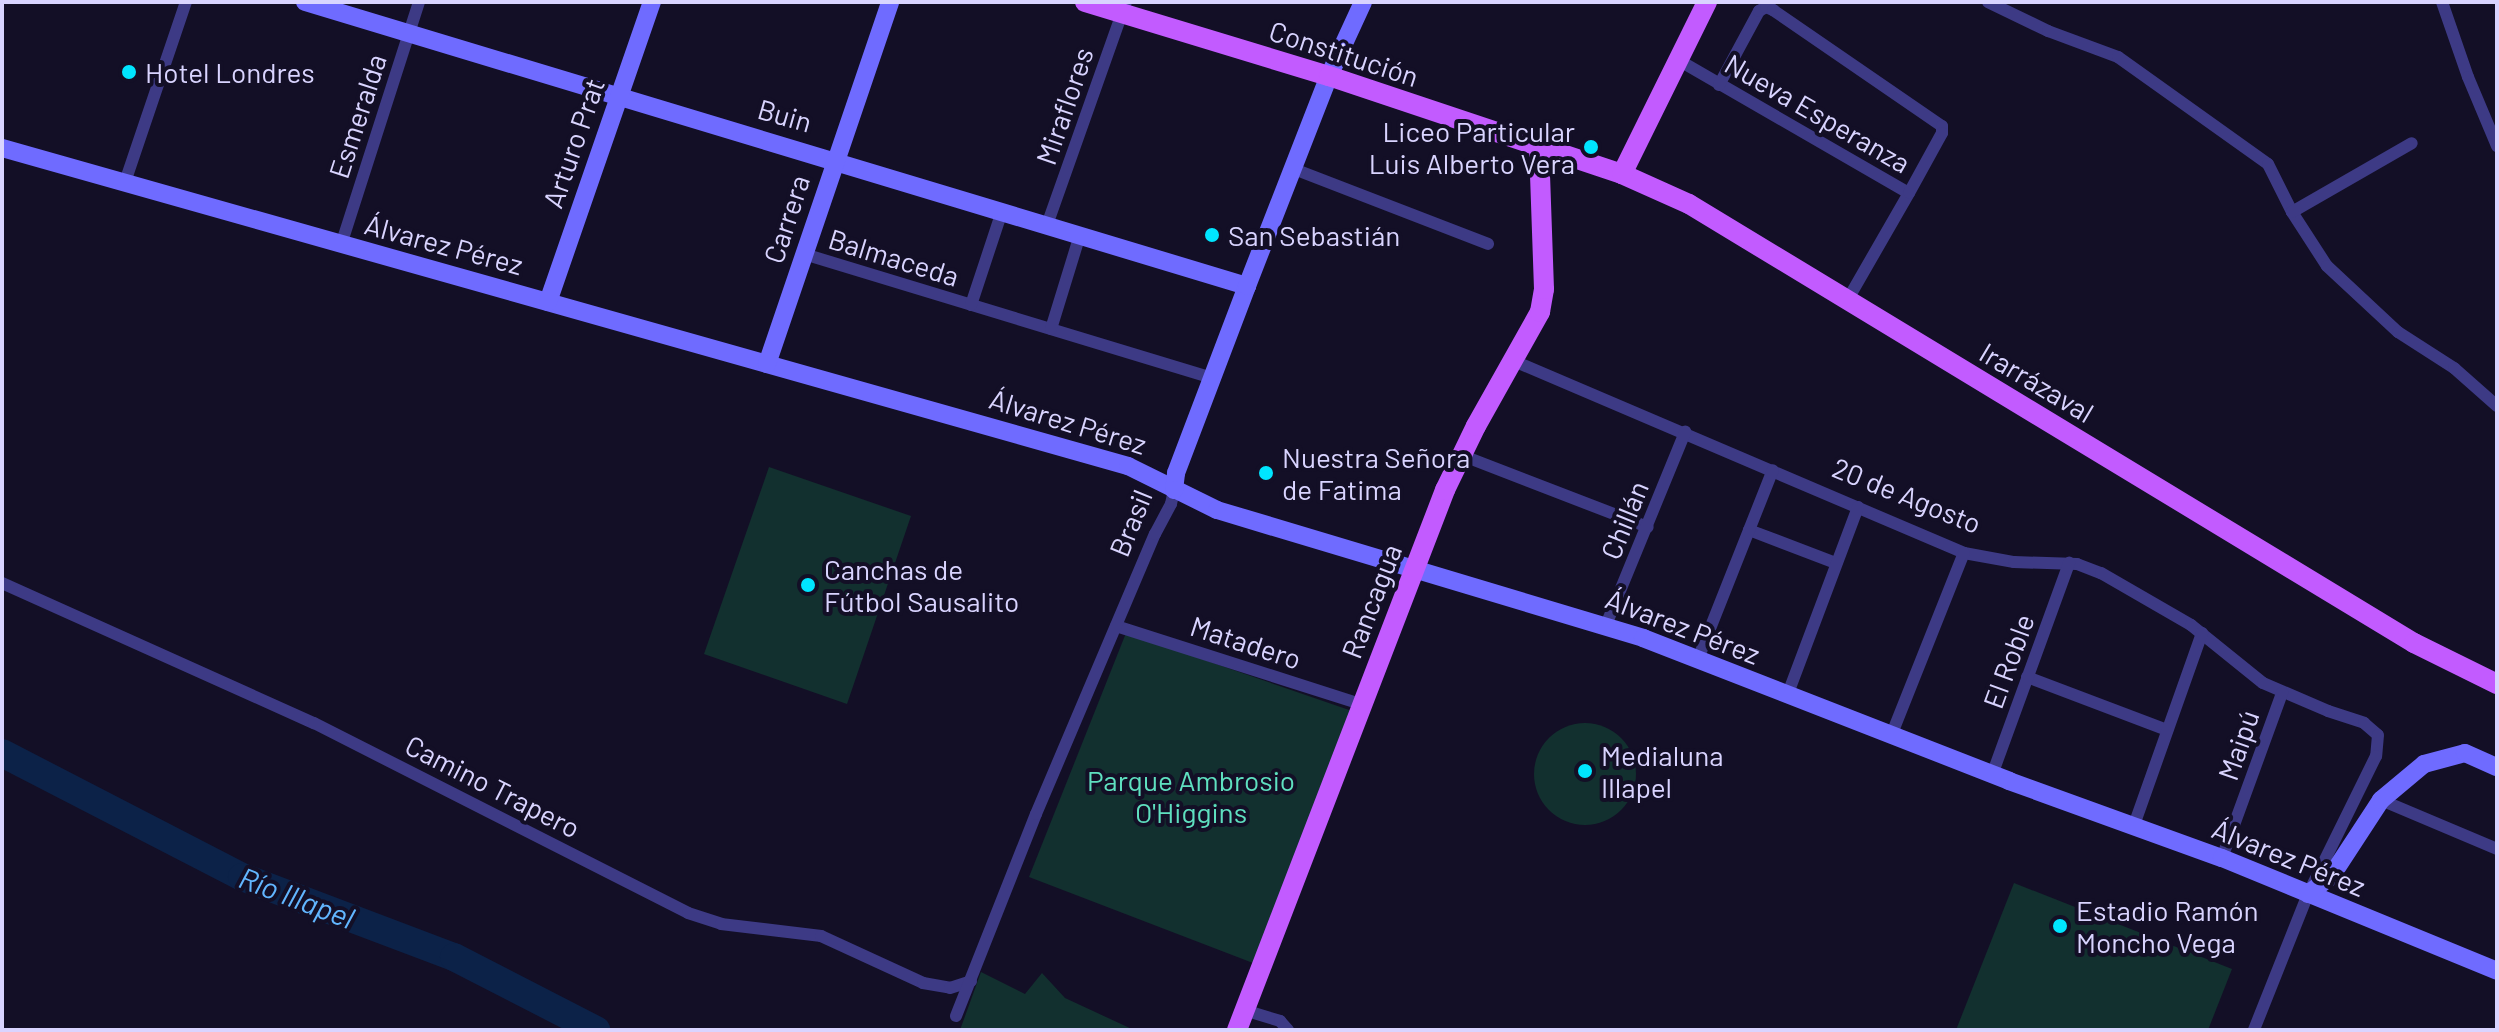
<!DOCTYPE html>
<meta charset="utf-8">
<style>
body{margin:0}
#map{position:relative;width:2499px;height:1032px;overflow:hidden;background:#130f26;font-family:Barlow,sans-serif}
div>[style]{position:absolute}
.green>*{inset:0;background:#12302f}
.round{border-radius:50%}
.river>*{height:28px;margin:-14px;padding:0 14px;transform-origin:14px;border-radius:14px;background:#0c2248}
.street>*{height:12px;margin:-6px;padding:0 6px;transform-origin:6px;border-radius:6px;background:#3d3a85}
.secondary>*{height:18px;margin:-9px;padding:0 9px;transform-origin:9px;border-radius:9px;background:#6f6bff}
.primary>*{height:20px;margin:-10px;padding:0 10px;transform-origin:10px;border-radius:10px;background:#c25bff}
.dots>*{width:22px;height:22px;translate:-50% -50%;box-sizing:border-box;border:4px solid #130f26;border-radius:50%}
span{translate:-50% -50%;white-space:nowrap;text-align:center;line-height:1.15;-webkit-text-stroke:8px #130f26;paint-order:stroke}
.street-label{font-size:28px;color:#d9d4ff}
.poi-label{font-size:28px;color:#d9d4ff}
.left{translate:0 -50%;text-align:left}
.right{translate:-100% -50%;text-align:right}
.park-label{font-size:28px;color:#5fe0c0}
.water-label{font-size:30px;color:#62b6ff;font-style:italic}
.frame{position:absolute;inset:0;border:4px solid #d9d4ff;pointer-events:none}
</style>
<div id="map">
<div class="green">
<i style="clip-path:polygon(769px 467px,911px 516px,847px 704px,704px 654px)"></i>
<i style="clip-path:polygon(1126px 633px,1355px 712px,1253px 963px,1029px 877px)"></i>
<i class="round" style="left:1534px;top:723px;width:102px;height:102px"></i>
<i style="clip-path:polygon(2014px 883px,2232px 969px,2208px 1030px,1956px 1030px)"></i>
<i style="clip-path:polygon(981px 972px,1025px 994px,1042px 973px,1065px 998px,1134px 1030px,960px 1030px)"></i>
</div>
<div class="river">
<i style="left:2px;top:753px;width:270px;rotate:27.3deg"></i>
<i style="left:242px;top:877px;width:227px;rotate:20.7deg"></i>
<i style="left:454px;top:957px;width:160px;rotate:27.2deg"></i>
</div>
<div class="street">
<i style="left:1988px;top:2px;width:67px;rotate:25.8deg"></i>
<i style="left:2048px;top:31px;width:75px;rotate:20.4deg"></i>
<i style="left:2118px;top:57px;width:184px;rotate:35.5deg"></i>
<i style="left:2268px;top:164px;width:54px;rotate:63.4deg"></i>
<i style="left:2292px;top:212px;width:64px;rotate:57.1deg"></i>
<i style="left:2327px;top:266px;width:97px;rotate:42.9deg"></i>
<i style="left:2398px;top:332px;width:67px;rotate:32.7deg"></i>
<i style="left:2454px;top:368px;width:57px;rotate:41.5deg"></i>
<i style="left:2442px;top:2px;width:79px;rotate:70.9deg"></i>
<i style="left:2468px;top:77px;width:75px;rotate:67.2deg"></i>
<i style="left:1680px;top:61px;width:264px;rotate:30deg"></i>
<i style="left:1909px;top:193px;width:122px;rotate:119.9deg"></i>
<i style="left:1719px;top:85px;width:84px;rotate:-61.6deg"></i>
<i style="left:1759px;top:11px;width:8px;rotate:-30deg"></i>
<i style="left:1766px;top:7px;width:8px;rotate:23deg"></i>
<i style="left:1773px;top:10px;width:205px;rotate:34.5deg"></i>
<i style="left:1942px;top:126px;width:7px;rotate:90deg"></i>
<i style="left:1942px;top:133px;width:68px;rotate:118.8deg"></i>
<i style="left:1294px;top:169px;width:208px;rotate:21.1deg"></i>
<i style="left:125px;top:182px;width:190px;rotate:-71.3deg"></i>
<i style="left:2292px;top:212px;width:138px;rotate:-29.9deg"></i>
<i style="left:1047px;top:225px;width:237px;rotate:-70.5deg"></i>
<i style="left:341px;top:245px;width:255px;rotate:-72.2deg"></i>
<i style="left:804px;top:254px;width:425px;rotate:16.9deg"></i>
<i style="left:971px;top:305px;width:99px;rotate:-71.7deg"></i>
<i style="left:1051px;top:329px;width:98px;rotate:-72.9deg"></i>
<i style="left:1514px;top:361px;width:489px;rotate:23.1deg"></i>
<i style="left:1964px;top:553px;width:51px;rotate:10.2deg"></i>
<i style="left:2014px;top:562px;width:63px;rotate:1.8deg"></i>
<i style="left:2077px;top:564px;width:26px;rotate:21deg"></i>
<i style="left:2101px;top:573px;width:104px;rotate:30deg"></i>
<i style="left:2191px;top:625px;width:92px;rotate:38.9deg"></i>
<i style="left:2263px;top:683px;width:71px;rotate:23.3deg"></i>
<i style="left:2328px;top:711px;width:38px;rotate:18deg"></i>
<i style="left:2364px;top:723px;width:18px;rotate:41deg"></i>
<i style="left:2378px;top:735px;width:21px;rotate:95deg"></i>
<i style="left:2376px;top:756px;width:154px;rotate:116.2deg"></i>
<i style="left:2308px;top:894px;width:146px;rotate:111.7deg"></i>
<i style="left:1461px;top:455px;width:200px;rotate:21.1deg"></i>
<i style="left:1749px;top:530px;width:93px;rotate:20.8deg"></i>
<i style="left:2px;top:583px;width:342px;rotate:24.2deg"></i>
<i style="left:314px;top:723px;width:419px;rotate:26.9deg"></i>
<i style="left:688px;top:913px;width:35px;rotate:18deg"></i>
<i style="left:721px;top:924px;width:101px;rotate:6.8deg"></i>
<i style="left:821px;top:936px;width:112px;rotate:24.7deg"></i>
<i style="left:923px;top:983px;width:27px;rotate:10deg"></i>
<i style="left:950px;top:988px;width:22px;rotate:-18deg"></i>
<i style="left:1606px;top:625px;width:209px;rotate:-67.7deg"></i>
<i style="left:1116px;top:626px;width:257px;rotate:17.7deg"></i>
<i style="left:1698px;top:659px;width:203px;rotate:-68.4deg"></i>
<i style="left:2027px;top:677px;width:150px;rotate:20.7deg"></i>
<i style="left:1787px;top:696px;width:202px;rotate:-69.4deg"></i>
<i style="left:1891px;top:736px;width:197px;rotate:-68.3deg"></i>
<i style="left:1992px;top:775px;width:226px;rotate:-70deg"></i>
<i style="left:2381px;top:800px;width:126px;rotate:22.9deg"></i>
<i style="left:2133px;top:828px;width:207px;rotate:-70.5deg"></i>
<i style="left:2222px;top:858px;width:176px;rotate:-70deg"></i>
<i style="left:1244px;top:1010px;width:38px;rotate:17deg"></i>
<i style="left:1280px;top:1021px;width:12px;rotate:48deg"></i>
<i style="left:956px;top:1016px;width:217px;rotate:-68.4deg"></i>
<i style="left:1036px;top:814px;width:304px;rotate:-67deg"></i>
<i style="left:1155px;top:534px;width:34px;rotate:-62deg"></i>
<i style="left:1171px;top:504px;width:14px;rotate:-78deg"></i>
</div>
<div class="secondary">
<i style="left:305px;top:2px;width:984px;rotate:16.78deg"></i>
<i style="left:2px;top:148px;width:1170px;rotate:15.77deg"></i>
<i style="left:1128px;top:466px;width:99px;rotate:26.3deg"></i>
<i style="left:1217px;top:510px;width:445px;rotate:16.7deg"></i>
<i style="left:1643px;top:638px;width:393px;rotate:21.3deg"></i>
<i style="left:2009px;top:781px;width:226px;rotate:19.9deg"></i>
<i style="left:2222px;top:858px;width:297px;rotate:22.3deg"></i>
<i style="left:548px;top:302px;width:318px;rotate:-70.9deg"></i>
<i style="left:767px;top:364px;width:382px;rotate:-71.2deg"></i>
<i style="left:1174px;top:490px;width:17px;rotate:-83deg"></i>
<i style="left:1176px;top:473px;width:200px;rotate:-69.2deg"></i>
<i style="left:1247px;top:286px;width:225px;rotate:-68.7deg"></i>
<i style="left:1329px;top:76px;width:81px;rotate:-65.3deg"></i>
<i style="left:2308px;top:894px;width:31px;rotate:-38deg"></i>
<i style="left:2332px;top:875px;width:90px;rotate:-56.8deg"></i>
<i style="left:2381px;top:800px;width:56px;rotate:-39.9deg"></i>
<i style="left:2424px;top:764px;width:42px;rotate:-15deg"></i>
<i style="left:2465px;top:753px;width:35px;rotate:24deg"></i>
</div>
<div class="primary">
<i style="left:1085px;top:2px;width:255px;rotate:16.9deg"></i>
<i style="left:1329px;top:76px;width:309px;rotate:18.5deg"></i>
<i style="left:1622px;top:174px;width:73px;rotate:24.1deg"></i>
<i style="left:1689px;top:204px;width:848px;rotate:31.2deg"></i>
<i style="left:2414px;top:643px;width:93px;rotate:26.3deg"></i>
<i style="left:1622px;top:174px;width:192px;rotate:-63.7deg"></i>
<i style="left:1237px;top:1030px;width:579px;rotate:-68.93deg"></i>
<i style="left:1445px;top:490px;width:71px;rotate:-64.2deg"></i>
<i style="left:1476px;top:426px;width:131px;rotate:-60.7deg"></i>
<i style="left:1540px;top:312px;width:23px;rotate:-80deg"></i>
<i style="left:1544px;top:289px;width:141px;rotate:-92deg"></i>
</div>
<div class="dots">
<i style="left:129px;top:72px;background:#00e5ff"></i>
<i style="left:1591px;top:147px;background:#00e5ff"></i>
<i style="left:1212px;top:235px;background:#00e5ff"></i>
<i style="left:1266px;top:473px;background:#00e5ff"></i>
<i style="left:808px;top:585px;background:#00e5ff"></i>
<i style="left:1585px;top:771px;background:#00e5ff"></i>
<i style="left:2060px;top:926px;background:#00e5ff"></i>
</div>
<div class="street-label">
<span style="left:1344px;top:53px;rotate:18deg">Constitución</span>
<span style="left:1064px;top:106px;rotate:-71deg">Miraflores</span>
<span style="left:1818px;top:113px;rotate:30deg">Nueva Esperanza</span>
<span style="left:785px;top:115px;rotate:16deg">Buin</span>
<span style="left:357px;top:116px;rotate:-72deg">Esmeralda</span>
<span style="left:573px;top:143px;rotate:-71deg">Arturo Prat</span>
<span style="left:786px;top:219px;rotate:-72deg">Carrera</span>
<span style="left:444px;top:244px;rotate:15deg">Álvarez Pérez</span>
<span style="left:894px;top:257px;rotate:17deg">Balmaceda</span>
<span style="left:2037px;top:382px;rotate:31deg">Irarrázaval</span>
<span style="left:1068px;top:421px;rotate:17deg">Álvarez Pérez</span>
<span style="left:1907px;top:495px;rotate:22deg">20 de Agosto</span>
<span style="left:1624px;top:520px;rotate:-68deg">Chillán</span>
<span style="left:1130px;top:523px;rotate:-68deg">Brasil</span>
<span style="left:1371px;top:601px;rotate:-69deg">Rancagua</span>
<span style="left:1683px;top:626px;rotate:21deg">Álvarez Pérez</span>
<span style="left:1246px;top:642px;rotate:18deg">Matadero</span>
<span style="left:2008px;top:661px;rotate:-70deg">El Roble</span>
<span style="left:2238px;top:745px;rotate:-71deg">Maipú</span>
<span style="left:493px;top:786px;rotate:27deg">Camino Trapero</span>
<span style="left:2289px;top:857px;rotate:22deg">Álvarez Pérez</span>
</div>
<div class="poi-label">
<span class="left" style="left:145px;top:72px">Hotel Londres</span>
<span class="right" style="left:1575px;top:147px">Liceo Particular<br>Luis Alberto Vera</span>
<span class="left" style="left:1228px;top:235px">San Sebastián</span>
<span class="left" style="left:1282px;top:473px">Nuestra Señora<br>de Fatima</span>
<span class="left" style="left:824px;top:585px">Canchas de<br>Fútbol Sausalito</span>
<span class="left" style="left:1601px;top:771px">Medialuna<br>Illapel</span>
<span class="left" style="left:2076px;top:926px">Estadio Ramón<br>Moncho Vega</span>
</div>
<div class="park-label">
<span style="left:1191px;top:796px">Parque Ambrosio<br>O'Higgins</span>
</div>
<div class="water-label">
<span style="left:297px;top:897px;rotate:21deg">Río Illapel</span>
</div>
<div class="frame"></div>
</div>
